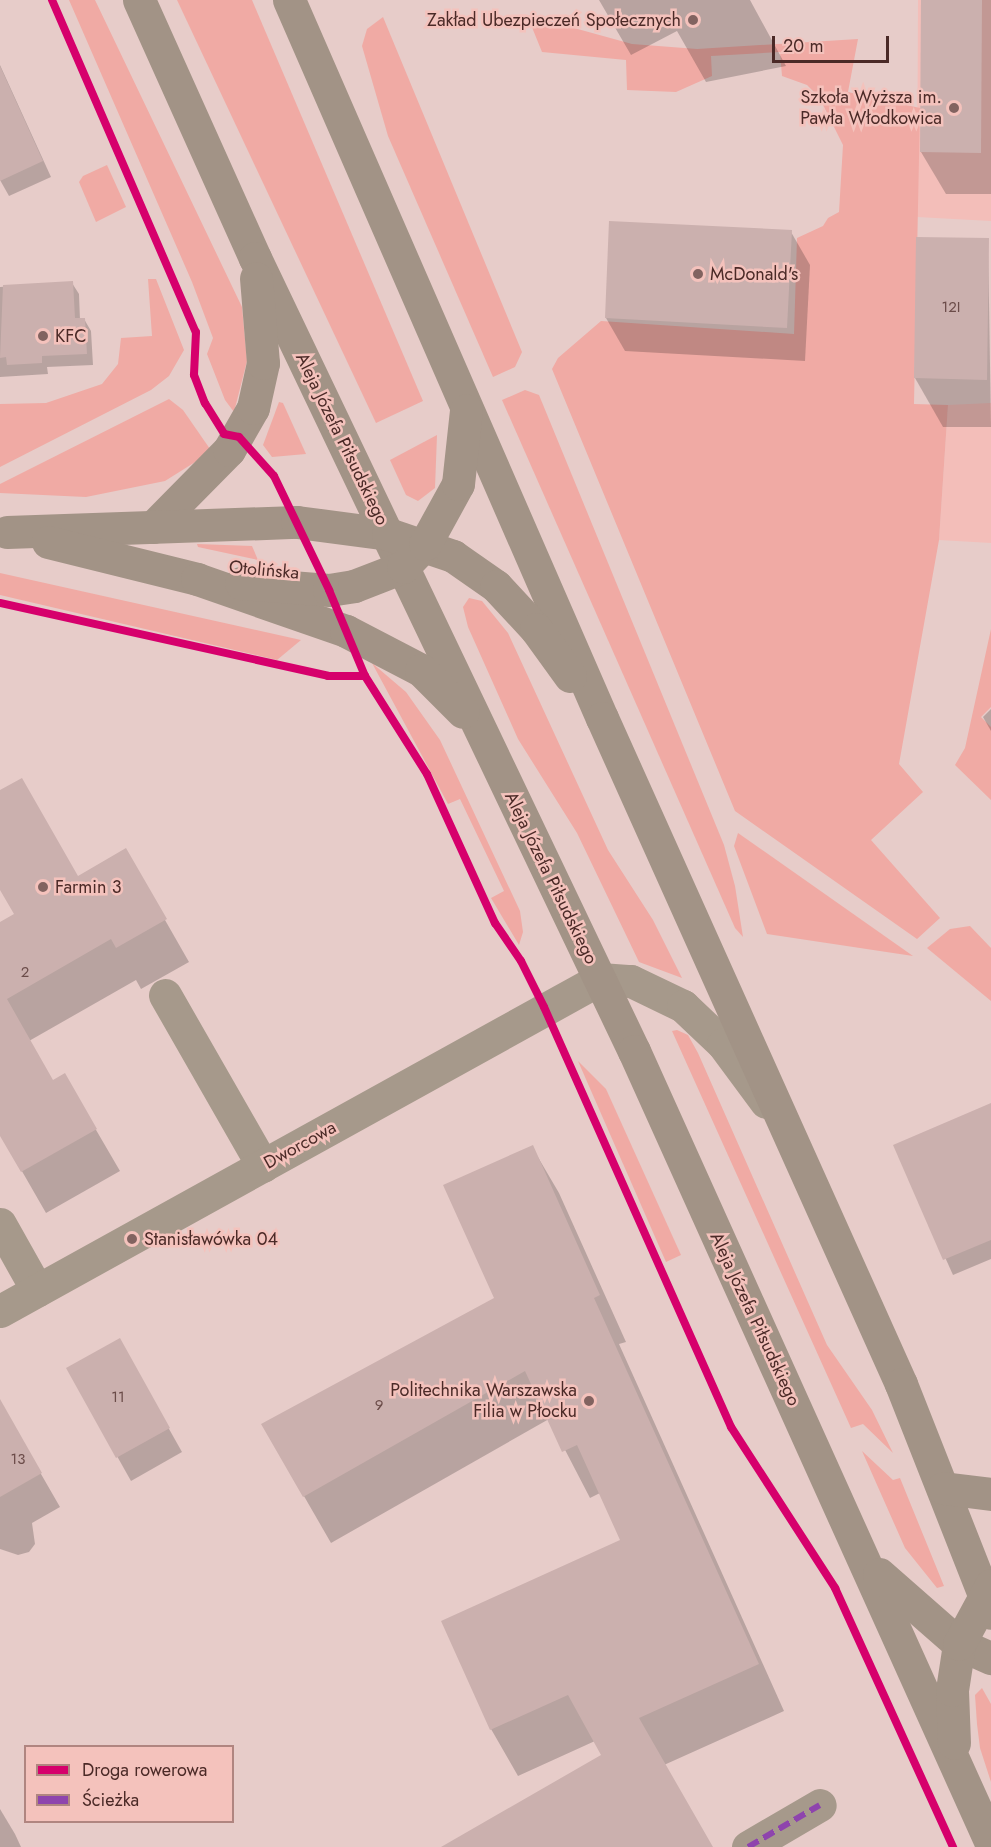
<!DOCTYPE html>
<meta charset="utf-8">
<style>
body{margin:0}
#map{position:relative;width:991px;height:1847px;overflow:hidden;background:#e7ccc9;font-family:Jost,sans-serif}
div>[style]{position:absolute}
.built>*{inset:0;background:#f3beb9}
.green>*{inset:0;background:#f0aaa4}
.shadow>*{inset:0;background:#0003}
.building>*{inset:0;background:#cbb0ae}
.minor>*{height:33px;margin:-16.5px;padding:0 16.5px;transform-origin:16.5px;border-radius:16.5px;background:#a6998b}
.major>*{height:33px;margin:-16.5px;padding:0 16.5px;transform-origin:16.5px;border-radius:16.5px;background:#a29386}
.quiet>*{height:6px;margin-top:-3px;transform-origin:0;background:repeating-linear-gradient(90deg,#8e44ad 0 12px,transparent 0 18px)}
.cycleway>*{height:8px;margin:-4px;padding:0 4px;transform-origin:4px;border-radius:4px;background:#d6006c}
.dots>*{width:16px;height:16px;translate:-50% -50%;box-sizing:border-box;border:3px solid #f4c2bc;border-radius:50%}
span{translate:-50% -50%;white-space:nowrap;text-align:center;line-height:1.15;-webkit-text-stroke:5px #f4c2bc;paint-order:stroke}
.number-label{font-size:15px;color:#6b4c49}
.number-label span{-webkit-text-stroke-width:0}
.poi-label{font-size:18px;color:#4b2a27}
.right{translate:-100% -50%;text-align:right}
.left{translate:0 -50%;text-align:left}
.street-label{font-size:18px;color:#4b2a27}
.legend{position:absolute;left:24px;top:1745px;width:210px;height:78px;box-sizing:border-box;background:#f4c2bc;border:2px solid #b08580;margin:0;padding:8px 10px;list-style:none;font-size:18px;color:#4b2a27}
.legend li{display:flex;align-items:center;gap:12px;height:30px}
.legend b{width:30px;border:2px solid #b08580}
.scale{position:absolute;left:772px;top:36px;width:117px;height:27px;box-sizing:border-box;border:3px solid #4b2a27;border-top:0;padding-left:8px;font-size:18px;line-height:21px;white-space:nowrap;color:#4b2a27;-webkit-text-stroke:4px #f4c2bc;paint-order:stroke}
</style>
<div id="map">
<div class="built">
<i style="clip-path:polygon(918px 0,991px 0,991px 221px,917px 217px)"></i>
<i style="clip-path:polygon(991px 403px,991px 543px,939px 540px,948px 405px)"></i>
</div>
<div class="green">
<i style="clip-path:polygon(69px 0,95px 0,242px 307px,247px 361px,234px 412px,225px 400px,207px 354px,213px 338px,192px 282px)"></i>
<i style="clip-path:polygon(177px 0,252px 0,423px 401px,376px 423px)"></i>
<i style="clip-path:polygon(527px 15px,632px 44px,697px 49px,858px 39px,848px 92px,920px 108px,914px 404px,948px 405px,939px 540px,899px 764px,923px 792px,871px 840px,940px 918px,917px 939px,735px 811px,552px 369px,558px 358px,601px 321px,794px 334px,797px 238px,823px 226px,828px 218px,839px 212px,843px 145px,819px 97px,807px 85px,782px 76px,780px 52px,711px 56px,712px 76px,676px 92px,627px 90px,626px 60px,542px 52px)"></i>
<i style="clip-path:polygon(383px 17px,522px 352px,515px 367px,493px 377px,388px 136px,362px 46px,367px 29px)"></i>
<i style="clip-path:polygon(107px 165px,126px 207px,96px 222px,79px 182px,83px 176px)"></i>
<i style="clip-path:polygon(148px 279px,156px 279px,184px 350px,169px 376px,151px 390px,0 467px,0 404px,46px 403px,102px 384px,118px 364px,121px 338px,152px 336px)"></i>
<i style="clip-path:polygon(525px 390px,539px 395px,724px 845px,735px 886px,743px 937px,735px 928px,502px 400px)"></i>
<i style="clip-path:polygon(169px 399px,183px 410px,210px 449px,200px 459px,165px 481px,86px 497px,0 493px,0 484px)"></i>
<i style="clip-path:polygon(279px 402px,283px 403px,306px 454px,272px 457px,263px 445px)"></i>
<i style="clip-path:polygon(437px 435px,435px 488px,418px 501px,406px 495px,390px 460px)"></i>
<i style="clip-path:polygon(197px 544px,252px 546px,258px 560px,198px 547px)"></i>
<i style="clip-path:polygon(0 573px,301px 640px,277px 660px,0 595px)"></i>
<i style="clip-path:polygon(469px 598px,482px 601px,508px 633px,608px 850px,653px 920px,682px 978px,639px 962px,577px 833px,518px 739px,468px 627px,463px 607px)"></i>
<i style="clip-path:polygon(991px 629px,991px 707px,981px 717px,991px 727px,991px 800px,955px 765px,965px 748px)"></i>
<i style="clip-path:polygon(372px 663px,406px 692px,440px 740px,520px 911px,523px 932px,519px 945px,491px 898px,504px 891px,460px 799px,448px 804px)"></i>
<i style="clip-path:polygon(738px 833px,913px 956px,767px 934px,734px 846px)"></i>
<i style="clip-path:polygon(970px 926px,991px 948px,991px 1001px,927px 948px,950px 929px)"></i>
<i style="clip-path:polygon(677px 1030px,688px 1035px,698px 1053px,827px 1345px,872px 1410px,893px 1453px,863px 1424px,851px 1428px,672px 1031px)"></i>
<i style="clip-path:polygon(578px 1061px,606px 1089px,681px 1255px,666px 1262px)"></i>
<i style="clip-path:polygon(862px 1451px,893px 1480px,900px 1478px,944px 1586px,937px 1588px,905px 1548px)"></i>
<i style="clip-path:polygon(982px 1688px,991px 1704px,991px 1782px,980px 1748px,977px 1724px,975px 1695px)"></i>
</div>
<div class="shadow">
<i style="clip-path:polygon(750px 0,786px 66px,706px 82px,677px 31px,631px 55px,599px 0)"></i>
<i style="clip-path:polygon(922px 0,991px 0,991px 194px,946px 194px,921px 152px)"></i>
<i style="clip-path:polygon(0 65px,51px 177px,9px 196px,0 180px)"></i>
<i style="clip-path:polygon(791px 232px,810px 265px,805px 361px,625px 351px,606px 318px)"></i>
<i style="clip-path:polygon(988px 239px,991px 427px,943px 427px,915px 378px)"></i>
<i style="clip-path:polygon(72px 283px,79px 294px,80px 320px,84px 319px,91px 331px,93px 365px,47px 367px,48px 374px,0 377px,0 287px)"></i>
<i style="clip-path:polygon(991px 709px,991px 731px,983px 717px)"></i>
<i style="clip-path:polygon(0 792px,77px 878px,125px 850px,189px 962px,141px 989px,136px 980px,29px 1041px,53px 1082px,64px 1075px,120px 1171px,46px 1213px,0 1133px,0 924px,16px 915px,0 887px)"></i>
<i style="clip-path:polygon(991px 1107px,991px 1259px,953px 1275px,895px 1146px)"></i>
<i style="clip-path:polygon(532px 1147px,559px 1193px,626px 1342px,619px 1344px,784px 1711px,664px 1765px,712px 1847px,444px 1847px,603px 1756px,595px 1741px,518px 1776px,491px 1729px,622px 1541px,600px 1493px,590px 1498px,549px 1419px,331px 1543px,263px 1425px,496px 1299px)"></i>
<i style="clip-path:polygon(119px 1340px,182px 1452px,131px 1481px,68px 1369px)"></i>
<i style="clip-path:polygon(3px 1408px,60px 1507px,32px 1523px,35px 1544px,29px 1552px,18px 1555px,0 1549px,0 1410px)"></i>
<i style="clip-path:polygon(0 1809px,15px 1834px,21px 1847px,0 1847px)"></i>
</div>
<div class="building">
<i style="clip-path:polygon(921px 0,982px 0,981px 153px,920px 152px)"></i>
<i style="clip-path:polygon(0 66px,43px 161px,0 181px)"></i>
<i style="clip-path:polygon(609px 221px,792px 230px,787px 328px,605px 318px)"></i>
<i style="clip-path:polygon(916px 237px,989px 238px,987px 380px,914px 378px)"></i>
<i style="clip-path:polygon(73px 281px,75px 318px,85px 318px,87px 354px,42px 356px,42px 363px,7px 365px,6px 357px,0 358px,3px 285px)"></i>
<i style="clip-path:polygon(22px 778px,78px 876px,126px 848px,167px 919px,116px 948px,111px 939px,7px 999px,53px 1080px,65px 1073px,97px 1129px,21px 1172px,0 1136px,0 922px,14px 914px,0 890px,0 790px)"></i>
<i style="clip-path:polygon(991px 1103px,991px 1240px,943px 1260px,893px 1145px)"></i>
<i style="clip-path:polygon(533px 1145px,600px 1295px,594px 1298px,759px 1664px,639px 1718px,713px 1847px,441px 1847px,601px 1755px,568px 1695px,490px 1730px,441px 1621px,620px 1540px,577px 1445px,562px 1452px,525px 1371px,303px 1497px,261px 1424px,494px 1298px,443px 1185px)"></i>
<i style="clip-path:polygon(120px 1338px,170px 1428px,116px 1458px,66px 1368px)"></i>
<i style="clip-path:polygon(0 1399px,42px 1473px,0 1497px)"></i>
</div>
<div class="minor">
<i style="left:165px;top:995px;width:197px;rotate:60.2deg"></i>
<i style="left:0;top:1224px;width:76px;rotate:60.7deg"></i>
<i style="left:0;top:1311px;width:686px;rotate:-28.96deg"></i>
<i style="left:600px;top:979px;width:31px;rotate:4deg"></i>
<i style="left:631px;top:981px;width:58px;rotate:25.7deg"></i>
<i style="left:683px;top:1006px;width:55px;rotate:43.5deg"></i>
<i style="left:723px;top:1044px;width:72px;rotate:53.4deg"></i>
<i style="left:748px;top:1847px;width:83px;rotate:-30.3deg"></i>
</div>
<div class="major">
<i style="left:139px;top:0;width:283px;rotate:65.8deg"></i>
<i style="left:255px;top:258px;width:879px;rotate:64.46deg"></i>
<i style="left:634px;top:1051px;width:869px;rotate:65.74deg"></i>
<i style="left:289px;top:0;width:783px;rotate:66.45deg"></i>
<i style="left:602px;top:718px;width:730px;rotate:65.82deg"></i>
<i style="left:901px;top:1384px;width:246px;rotate:68.5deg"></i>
<i style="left:153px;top:527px;width:108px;rotate:-45.4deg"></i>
<i style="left:229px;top:450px;width:48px;rotate:-60.3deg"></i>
<i style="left:253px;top:408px;width:46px;rotate:-77.5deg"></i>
<i style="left:263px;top:363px;width:85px;rotate:-94.7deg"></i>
<i style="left:7px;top:532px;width:290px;rotate:-2deg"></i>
<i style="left:297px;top:522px;width:92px;rotate:7.5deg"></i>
<i style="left:388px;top:534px;width:69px;rotate:18.7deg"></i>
<i style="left:453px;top:556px;width:52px;rotate:34.9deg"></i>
<i style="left:496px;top:586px;width:59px;rotate:47.1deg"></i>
<i style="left:536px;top:629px;width:58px;rotate:54.1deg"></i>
<i style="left:48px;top:542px;width:154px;rotate:13.9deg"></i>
<i style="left:197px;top:579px;width:158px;rotate:19.2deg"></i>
<i style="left:346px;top:631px;width:85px;rotate:27.5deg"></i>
<i style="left:421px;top:670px;width:59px;rotate:45deg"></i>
<i style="left:241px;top:583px;width:88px;rotate:4.5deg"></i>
<i style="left:329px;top:590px;width:25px;rotate:-9deg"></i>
<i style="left:354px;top:586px;width:53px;rotate:-21.2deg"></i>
<i style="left:403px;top:567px;width:32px;rotate:-46deg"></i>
<i style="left:425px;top:544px;width:68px;rotate:-61.2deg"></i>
<i style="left:458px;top:484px;width:74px;rotate:-83.8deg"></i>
<i style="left:943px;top:1488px;width:48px;rotate:7.1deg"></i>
<i style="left:879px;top:1574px;width:106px;rotate:41.2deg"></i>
<i style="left:959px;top:1644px;width:35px;rotate:24deg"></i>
<i style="left:954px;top:1743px;width:53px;rotate:-92.2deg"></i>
<i style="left:952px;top:1690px;width:47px;rotate:-81.3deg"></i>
<i style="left:959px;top:1644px;width:67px;rotate:-61.5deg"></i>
</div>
<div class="quiet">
<i style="left:748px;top:1847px;width:83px;rotate:-30.3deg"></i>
</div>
<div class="cycleway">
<i style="left:52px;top:0;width:362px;rotate:66.6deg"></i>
<i style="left:196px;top:332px;width:43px;rotate:92.7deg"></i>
<i style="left:194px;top:375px;width:30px;rotate:69deg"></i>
<i style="left:205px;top:403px;width:36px;rotate:58deg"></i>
<i style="left:224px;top:434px;width:15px;rotate:11deg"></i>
<i style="left:239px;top:437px;width:52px;rotate:48.1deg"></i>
<i style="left:274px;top:476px;width:127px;rotate:64.2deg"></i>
<i style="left:329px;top:590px;width:93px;rotate:67.3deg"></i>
<i style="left:365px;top:676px;width:116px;rotate:57.7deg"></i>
<i style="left:427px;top:774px;width:164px;rotate:65.5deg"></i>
<i style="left:495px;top:923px;width:46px;rotate:55.6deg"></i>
<i style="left:521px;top:961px;width:51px;rotate:63.4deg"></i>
<i style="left:544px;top:1007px;width:460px;rotate:66deg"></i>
<i style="left:731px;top:1427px;width:192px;rotate:57.1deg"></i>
<i style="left:835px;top:1588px;width:285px;rotate:65.5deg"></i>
<i style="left:0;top:603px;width:336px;rotate:12.5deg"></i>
<i style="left:328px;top:676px;width:37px"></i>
</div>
<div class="dots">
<i style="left:693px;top:20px;background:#826360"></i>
<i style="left:954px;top:108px;background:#826360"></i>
<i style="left:698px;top:274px;background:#826360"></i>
<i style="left:43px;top:336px;background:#826360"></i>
<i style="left:43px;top:887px;background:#826360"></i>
<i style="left:132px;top:1239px;background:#826360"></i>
<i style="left:589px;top:1401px;background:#826360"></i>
</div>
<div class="number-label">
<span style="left:951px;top:308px">12I</span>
<span style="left:25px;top:973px">2</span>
<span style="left:118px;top:1398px">11</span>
<span style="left:379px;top:1406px">9</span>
<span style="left:18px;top:1460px">13</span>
</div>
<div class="poi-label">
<span class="right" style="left:681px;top:20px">Zakład Ubezpieczeń Społecznych</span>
<span class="right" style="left:942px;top:108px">Szkoła Wyższa im.<br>Pawła Włodkowica</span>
<span class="left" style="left:710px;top:274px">McDonald's</span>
<span class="left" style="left:55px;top:336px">KFC</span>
<span class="left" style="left:55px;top:887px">Farmin 3</span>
<span class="left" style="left:144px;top:1239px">Stanisławówka 04</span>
<span class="right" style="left:577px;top:1401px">Politechnika Warszawska<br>Filia w Płocku</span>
</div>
<div class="street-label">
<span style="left:342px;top:439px;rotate:64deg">Aleja Józefa Piłsudskiego</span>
<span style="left:264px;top:570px;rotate:5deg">Otolińska</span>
<span style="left:551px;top:878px;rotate:64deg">Aleja Józefa Piłsudskiego</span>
<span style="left:300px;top:1145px;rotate:-29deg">Dworcowa</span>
<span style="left:755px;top:1319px;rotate:65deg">Aleja Józefa Piłsudskiego</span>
</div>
<ul class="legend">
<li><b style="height:8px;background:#d6006c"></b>Droga rowerowa</li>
<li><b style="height:8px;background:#8e44ad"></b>Ścieżka</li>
</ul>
<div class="scale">20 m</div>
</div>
